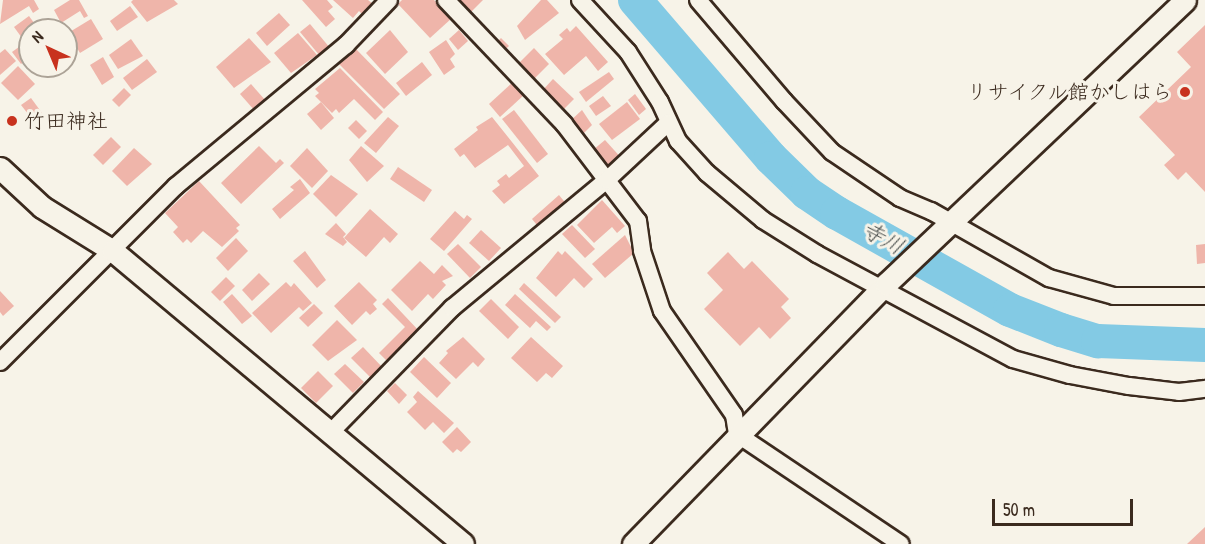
<!DOCTYPE html>
<meta charset="utf-8">
<style>
body{margin:0}
#map{position:relative;width:1205px;height:544px;overflow:hidden;background:#f7f3e8;font-family:"Patrick Hand","Klee One",sans-serif}
div>[style]{position:absolute}
.river>*{height:34px;margin:-17px;padding:0 17px;transform-origin:17px;border-radius:17px;background:#83cae4}
.building>*{inset:0;background:#efb5aa}
.roads{filter:drop-shadow(2px 0 #3b2a1e) drop-shadow(-2px 0 #3b2a1e) drop-shadow(0 2px #3b2a1e) drop-shadow(0 -2px #3b2a1e)}
.minor>*{height:16px;margin:-8px;padding:0 8px;transform-origin:8px;border-radius:8px;background:#f7f3e8}
.tertiary>*{height:21px;margin:-10.5px;padding:0 10.5px;transform-origin:10.5px;border-radius:10.5px;background:#f7f3e8}
.dots>*{width:16px;height:16px;translate:-50% -50%;box-sizing:border-box;border:3px solid #f7f3e8;border-radius:50%}
span{translate:-50% -50%;white-space:nowrap;text-align:center;line-height:1.15;-webkit-text-stroke:6px #f7f3e8;paint-order:stroke}
.poi-label{font-size:21px;color:#3b2a1e}
.right{translate:-100% -50%;text-align:right}
.left{translate:0 -50%;text-align:left}
.water-label{font-size:22px;color:#4d5250;font-style:italic}
.north{position:absolute;left:18px;top:18px;width:60px;height:60px;box-sizing:border-box;background:#f7f3e8;border:2px solid #aca397;border-radius:50%;rotate:316deg;font-size:16px;font-weight:700;line-height:24px;text-align:center;color:#3b2a1e}
.north::after{content:'';display:block;margin:auto;width:21px;height:27px;background:#c8321e;clip-path:polygon(50% 0,100% 100%,50% 72%,0 100%)}
.scale{position:absolute;left:992px;top:499px;width:141px;height:27px;box-sizing:border-box;border:3px solid #3b2a1e;border-top:0;padding-left:8px;font-size:18px;line-height:21px;white-space:nowrap;color:#3b2a1e;-webkit-text-stroke:4px #f7f3e8;paint-order:stroke}
</style>
<div id="map">
<div class="river">
<i style="left:635px;top:0;width:208px;rotate:49.3deg"></i>
<i style="left:771px;top:158px;width:50px;rotate:44.2deg"></i>
<i style="left:807px;top:193px;width:36px;rotate:34deg"></i>
<i style="left:837px;top:213px;width:198px;rotate:29.3deg"></i>
<i style="left:1010px;top:310px;width:55px;rotate:21.4deg"></i>
<i style="left:1061px;top:330px;width:39px;rotate:17deg"></i>
<i style="left:1098px;top:341px;width:107px;rotate:2.1deg"></i>
</div>
<div class="building">
<i style="clip-path:polygon(3px 0,34px 0,39px 9px,33px 13px,29px 6px,0 24px)"></i>
<i style="clip-path:polygon(70px 0,79px 0,88px 16px,84px 18px,80px 11px,61px 23px,54px 10px)"></i>
<i style="clip-path:polygon(133px 0,174px 0,178px 4px,147px 22px,131px 2px)"></i>
<i style="clip-path:polygon(302px 0,327px 0,333px 7px,328px 11px,335px 19px,326px 27px)"></i>
<i style="clip-path:polygon(333px 0,368px 0,373px 4px,363px 15px,359px 11px,353px 18px)"></i>
<i style="clip-path:polygon(402px 0,434px 0,452px 18px,430px 38px,398px 4px)"></i>
<i style="clip-path:polygon(455px 0,483px 0,471px 12px)"></i>
<i style="clip-path:polygon(541px 0,547px 0,559px 13px,525px 40px,517px 26px)"></i>
<i style="clip-path:polygon(130px 6px,138px 17px,117px 31px,110px 21px)"></i>
<i style="clip-path:polygon(279px 13px,290px 25px,267px 46px,256px 33px)"></i>
<i style="clip-path:polygon(29px 16px,37px 27px,22px 38px,14px 27px)"></i>
<i style="clip-path:polygon(91px 19px,103px 39px,80px 53px,68px 33px)"></i>
<i style="clip-path:polygon(310px 24px,330px 48px,320px 56px,300px 32px)"></i>
<i style="clip-path:polygon(1205px 25px,1205px 192px,1186px 172px,1178px 180px,1164px 165px,1175px 155px,1139px 117px,1191px 67px,1177px 52px)"></i>
<i style="clip-path:polygon(576px 26px,608px 62px,598px 71px,586px 56px,564px 75px,545px 54px,563px 39px,559px 35px,567px 28px,570px 32px)"></i>
<i style="clip-path:polygon(390px 30px,408px 52px,385px 74px,366px 53px)"></i>
<i style="clip-path:polygon(459px 30px,468px 41px,458px 50px,449px 39px)"></i>
<i style="clip-path:polygon(298px 33px,317px 55px,291px 73px,274px 53px)"></i>
<i style="clip-path:polygon(249px 38px,271px 62px,234px 88px,216px 67px)"></i>
<i style="clip-path:polygon(501px 38px,509px 46px,501px 53px,494px 45px)"></i>
<i style="clip-path:polygon(30px 39px,30px 57px,21px 64px,12px 52px)"></i>
<i style="clip-path:polygon(131px 39px,143px 56px,118px 69px,109px 55px)"></i>
<i style="clip-path:polygon(446px 40px,455px 54px,450px 59px,455px 67px,444px 75px,429px 52px)"></i>
<i style="clip-path:polygon(354px 47px,400px 94px,384px 109px,337px 62px)"></i>
<i style="clip-path:polygon(534px 48px,549px 64px,531px 82px,515px 67px)"></i>
<i style="clip-path:polygon(5px 49px,16px 61px,0 75px,0 53px)"></i>
<i style="clip-path:polygon(103px 57px,114px 77px,102px 85px,90px 65px)"></i>
<i style="clip-path:polygon(147px 59px,157px 72px,132px 90px,123px 78px)"></i>
<i style="clip-path:polygon(422px 62px,432px 75px,406px 96px,396px 83px)"></i>
<i style="clip-path:polygon(18px 66px,35px 84px,18px 100px,1px 83px)"></i>
<i style="clip-path:polygon(340px 68px,383px 112px,375px 120px,354px 99px,339px 113px,336px 109px,332px 113px,315px 96px,319px 93px,315px 89px)"></i>
<i style="clip-path:polygon(609px 72px,614px 79px,586px 102px,579px 92px)"></i>
<i style="clip-path:polygon(553px 79px,574px 99px,561px 112px,541px 92px)"></i>
<i style="clip-path:polygon(513px 82px,525px 94px,500px 117px,489px 104px)"></i>
<i style="clip-path:polygon(251px 84px,266px 101px,255px 111px,240px 94px)"></i>
<i style="clip-path:polygon(124px 88px,131px 95px,119px 107px,112px 100px)"></i>
<i style="clip-path:polygon(635px 94px,646px 109px,639px 115px,628px 100px)"></i>
<i style="clip-path:polygon(603px 96px,611px 106px,596px 116px,589px 106px)"></i>
<i style="clip-path:polygon(31px 98px,42px 113px,32px 119px,21px 105px)"></i>
<i style="clip-path:polygon(321px 102px,334px 118px,321px 130px,307px 114px)"></i>
<i style="clip-path:polygon(627px 102px,640px 119px,612px 140px,599px 124px)"></i>
<i style="clip-path:polygon(514px 110px,548px 154px,537px 163px,502px 119px)"></i>
<i style="clip-path:polygon(582px 110px,592px 125px,581px 136px,568px 123px)"></i>
<i style="clip-path:polygon(388px 117px,399px 126px,376px 153px,364px 143px)"></i>
<i style="clip-path:polygon(492px 117px,539px 176px,504px 204px,492px 191px,500px 185px,497px 181px,506px 174px,509px 178px,524px 166px,508px 145px,475px 168px,464px 154px,460px 157px,454px 149px,478px 130px,476px 127px)"></i>
<i style="clip-path:polygon(356px 120px,367px 131px,359px 139px,348px 128px)"></i>
<i style="clip-path:polygon(111px 137px,121px 147px,103px 165px,93px 155px)"></i>
<i style="clip-path:polygon(605px 140px,624px 161px,612px 171px,593px 150px)"></i>
<i style="clip-path:polygon(259px 146px,276px 163px,280px 159px,284px 163px,241px 204px,221px 183px)"></i>
<i style="clip-path:polygon(361px 146px,384px 166px,367px 182px,349px 160px)"></i>
<i style="clip-path:polygon(134px 148px,152px 164px,127px 186px,112px 171px)"></i>
<i style="clip-path:polygon(307px 148px,328px 171px,312px 188px,290px 166px)"></i>
<i style="clip-path:polygon(398px 167px,432px 190px,424px 202px,390px 179px)"></i>
<i style="clip-path:polygon(331px 175px,358px 194px,336px 217px,313px 194px)"></i>
<i style="clip-path:polygon(300px 179px,310px 193px,280px 219px,272px 209px,294px 190px,290px 187px)"></i>
<i style="clip-path:polygon(199px 181px,240px 225px,236px 228px,239px 231px,222px 247px,203px 231px,191px 243px,187px 239px,183px 243px,173px 232px,178px 227px,165px 213px)"></i>
<i style="clip-path:polygon(559px 195px,568px 206px,541px 230px,532px 219px)"></i>
<i style="clip-path:polygon(602px 200px,625px 226px,617px 233px,612px 227px,594px 243px,577px 225px)"></i>
<i style="clip-path:polygon(370px 209px,398px 234px,390px 243px,384px 237px,366px 257px,344px 238px)"></i>
<i style="clip-path:polygon(455px 211px,464px 219px,467px 215px,472px 219px,444px 251px,430px 239px)"></i>
<i style="clip-path:polygon(336px 223px,346px 234px,343px 237px,347px 242px,343px 246px,325px 234px)"></i>
<i style="clip-path:polygon(572px 225px,595px 249px,585px 258px,562px 234px)"></i>
<i style="clip-path:polygon(481px 230px,501px 248px,489px 261px,469px 243px)"></i>
<i style="clip-path:polygon(625px 235px,634px 253px,605px 278px,592px 264px)"></i>
<i style="clip-path:polygon(236px 238px,248px 251px,228px 271px,216px 258px)"></i>
<i style="clip-path:polygon(458px 244px,481px 267px,470px 278px,447px 254px)"></i>
<i style="clip-path:polygon(1205px 244px,1205px 263px,1197px 264px,1196px 245px)"></i>
<i style="clip-path:polygon(305px 251px,326px 280px,317px 288px,293px 261px)"></i>
<i style="clip-path:polygon(558px 251px,562px 255px,565px 251px,593px 279px,584px 288px,574px 278px,556px 297px,536px 278px)"></i>
<i style="clip-path:polygon(728px 252px,744px 269px,752px 261px,789px 299px,781px 307px,791px 318px,770px 339px,759px 327px,740px 346px,704px 309px,723px 290px,707px 273px)"></i>
<i style="clip-path:polygon(420px 261px,434px 274px,442px 265px,453px 276px,442px 281px,446px 285px,433px 299px,428px 294px,412px 311px,391px 290px)"></i>
<i style="clip-path:polygon(259px 273px,270px 284px,252px 301px,242px 290px)"></i>
<i style="clip-path:polygon(226px 277px,235px 286px,220px 301px,211px 292px)"></i>
<i style="clip-path:polygon(286px 282px,291px 287px,294px 283px,312px 303px,303px 311px,299px 307px,271px 333px,252px 313px)"></i>
<i style="clip-path:polygon(359px 282px,377px 300px,373px 304px,377px 309px,370px 315px,366px 311px,352px 325px,334px 306px)"></i>
<i style="clip-path:polygon(524px 283px,561px 317px,555px 323px,519px 289px)"></i>
<i style="clip-path:polygon(0 291px,14px 306px,3px 316px,0 312px)"></i>
<i style="clip-path:polygon(232px 294px,252px 316px,242px 324px,223px 302px)"></i>
<i style="clip-path:polygon(515px 294px,551px 327px,547px 331px,536px 321px,530px 328px,505px 305px)"></i>
<i style="clip-path:polygon(388px 298px,420px 332px,389px 363px,379px 353px,405px 327px,382px 304px)"></i>
<i style="clip-path:polygon(491px 299px,519px 327px,508px 339px,479px 311px)"></i>
<i style="clip-path:polygon(314px 304px,323px 313px,308px 327px,299px 318px)"></i>
<i style="clip-path:polygon(337px 320px,357px 340px,328px 361px,312px 345px)"></i>
<i style="clip-path:polygon(463px 337px,485px 359px,478px 367px,473px 362px,456px 379px,439px 363px,448px 353px,446px 351px)"></i>
<i style="clip-path:polygon(531px 337px,563px 366px,552px 378px,546px 373px,537px 382px,511px 358px)"></i>
<i style="clip-path:polygon(363px 347px,384px 369px,373px 380px,351px 358px)"></i>
<i style="clip-path:polygon(424px 357px,451px 383px,437px 398px,410px 372px)"></i>
<i style="clip-path:polygon(345px 364px,364px 382px,353px 393px,334px 374px)"></i>
<i style="clip-path:polygon(318px 371px,333px 386px,316px 403px,301px 388px)"></i>
<i style="clip-path:polygon(395px 383px,407px 395px,399px 404px,387px 391px)"></i>
<i style="clip-path:polygon(418px 391px,454px 423px,444px 433px,433px 422px,425px 430px,407px 412px,417px 402px,413px 397px)"></i>
<i style="clip-path:polygon(457px 427px,471px 442px,461px 452px,457px 449px,453px 453px,442px 442px)"></i>
<i style="clip-path:polygon(1205px 527px,1205px 544px,1187px 544px)"></i>
</div>
<div class="roads">
<div class="minor">
<i style="left:446px;top:0;width:171px;rotate:46.4deg"></i>
<i style="left:564px;top:124px;width:122px;rotate:52.7deg"></i>
<i style="left:638px;top:221px;width:30px;rotate:82deg"></i>
<i style="left:642px;top:251px;width:63px;rotate:71.6deg"></i>
<i style="left:662px;top:311px;width:126px;rotate:55.3deg"></i>
<i style="left:734px;top:415px;width:19px;rotate:81deg"></i>
<i style="left:737px;top:434px;width:197px;rotate:33.9deg"></i>
<i style="left:580px;top:0;width:71px;rotate:47.3deg"></i>
<i style="left:628px;top:52px;width:59px;rotate:57.4deg"></i>
<i style="left:660px;top:102px;width:43px;rotate:65.2deg"></i>
<i style="left:678px;top:141px;width:43px;rotate:47.8deg"></i>
<i style="left:707px;top:173px;width:73px;rotate:40deg"></i>
<i style="left:763px;top:220px;width:64px;rotate:32.2deg"></i>
<i style="left:817px;top:254px;width:222px;rotate:28.2deg"></i>
<i style="left:1013px;top:359px;width:59px;rotate:15.7deg"></i>
<i style="left:1070px;top:375px;width:60px;rotate:10.6deg"></i>
<i style="left:1129px;top:386px;width:50px;rotate:6.8deg"></i>
<i style="left:1179px;top:392px;width:26px;rotate:-7deg"></i>
<i style="left:698px;top:0;width:133px;rotate:49.6deg"></i>
<i style="left:784px;top:101px;width:70px;rotate:46.7deg"></i>
<i style="left:832px;top:152px;width:82px;rotate:34.1deg"></i>
<i style="left:900px;top:198px;width:34px;rotate:23deg"></i>
<i style="left:931px;top:211px;width:136px;rotate:29.6deg"></i>
<i style="left:1049px;top:278px;width:67px;rotate:15.5deg"></i>
<i style="left:1114px;top:296px;width:91px"></i>
<i style="left:0;top:362px;width:249px;rotate:-45deg"></i>
<i style="left:176px;top:186px;width:221px;rotate:-39.7deg"></i>
<i style="left:346px;top:45px;width:62px;rotate:-46.3deg"></i>
<i style="left:332px;top:431px;width:172px;rotate:-45.7deg"></i>
<i style="left:452px;top:308px;width:201px;rotate:-39.6deg"></i>
<i style="left:607px;top:180px;width:83px;rotate:-43.1deg"></i>
</div>
<div class="tertiary">
<i style="left:0;top:168px;width:57px;rotate:42.9deg"></i>
<i style="left:42px;top:207px;width:84px;rotate:31.8deg"></i>
<i style="left:113px;top:251px;width:456px;rotate:39.9deg"></i>
<i style="left:633px;top:544px;width:363px;rotate:-45.8deg"></i>
<i style="left:886px;top:284px;width:412px;rotate:-43.5deg"></i>
</div>
</div>
<div class="dots">
<i style="left:1185px;top:92px;background:#c8321e"></i>
<i style="left:12px;top:121px;background:#c8321e"></i>
</div>
<div class="poi-label">
<span class="right" style="left:1173px;top:92px">リサイクル館かしはら</span>
<span class="left" style="left:24px;top:121px">竹田神社</span>
</div>
<div class="water-label">
<span style="left:883px;top:238px;rotate:29deg">寺川</span>
</div>
<div class="north">N</div>
<div class="scale">50 m</div>
</div>
